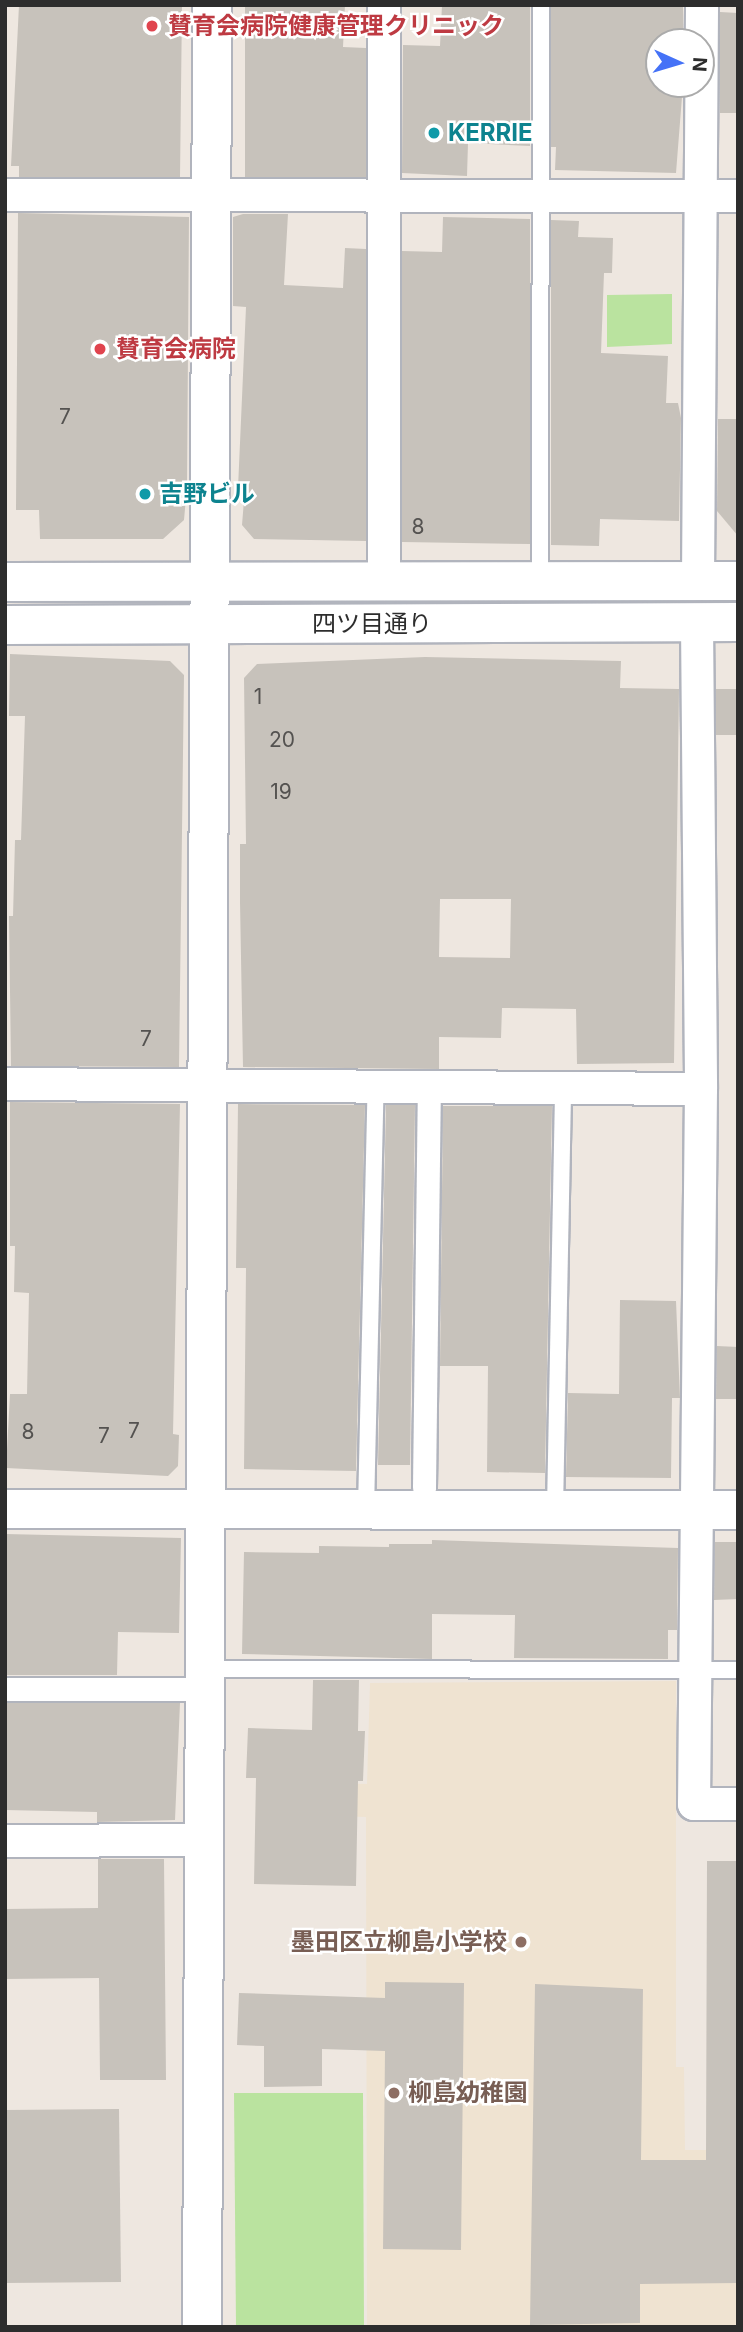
<!DOCTYPE html>
<meta charset="utf-8">
<style>
body{margin:0}
#map{position:relative;width:743px;height:2332px;overflow:hidden;background:#eee7e0;font-family:Inter,"Noto Sans JP",sans-serif}
div>[style]{position:absolute}
.education>*{inset:0;background:#efe3d1}
.green>*{inset:0;background:#bae39f}
.building>*{inset:0;background:#c7c2bb}
.roads{filter:drop-shadow(2px 0 #b1b4bd) drop-shadow(-2px 0 #b1b4bd) drop-shadow(0 2px #b1b4bd) drop-shadow(0 -2px #b1b4bd)}
.service>*{height:16px;margin:-8px;padding:0 8px;transform-origin:8px;border-radius:8px;background:#fff}
.pedestrian>*{height:23px;margin:-11.5px;padding:0 11.5px;transform-origin:11.5px;border-radius:11.5px;background:#fff}
.minor>*{height:32px;margin:-16px;padding:0 16px;transform-origin:16px;border-radius:16px;background:#fff}
.tertiary>*{height:38px;margin:-19px;padding:0 19px;transform-origin:19px;border-radius:19px;background:#fff}
.secondary>*{height:38px;margin:-19px;padding:0 19px;transform-origin:19px;border-radius:19px;background:#fff}
.dots>*{width:19px;height:19px;translate:-50% -50%;box-sizing:border-box;border:4px solid #fff;border-radius:50%}
span{translate:-50% -50%;white-space:nowrap;text-align:center;line-height:1.15;-webkit-text-stroke:5px #fff;paint-order:stroke}
.number-label{font-size:21px;color:#545250}
.number-label span{-webkit-text-stroke-width:0}
.health-label{font-size:24px;color:#be3a42;font-weight:700}
.left{translate:0 -50%;text-align:left}
.culture-label{font-size:24px;color:#0d838f;font-weight:700}
.street-label{font-size:24px;color:#2d2d2d}
.education-label{font-size:24px;color:#785e54;font-weight:700}
.right{translate:-100% -50%;text-align:right}
.frame{position:absolute;inset:0;border:7px solid #2d2d2d;pointer-events:none}
.north{position:absolute;left:645px;top:28px;width:70px;height:70px;box-sizing:border-box;background:#fff;border:2px solid #ababab;border-radius:50%;rotate:94deg;font-size:19px;font-weight:700;line-height:28px;text-align:center;color:#2d2d2d}
.north::after{content:'';display:block;margin:auto;width:24px;height:32px;background:#4572f7;clip-path:polygon(50% 0,100% 100%,50% 72%,0 100%)}
</style>
<div id="map">
<div class="education">
<i style="clip-path:polygon(676px 1681px,676px 2067px,684px 2067px,685px 2150px,738px 2150px,738px 2327px,367px 2327px,366px 1817px,265px 1814px,266px 1782px,367px 1784px,370px 1683px)"></i>
</div>
<div class="green">
<i style="clip-path:polygon(672px 294px,672px 344px,607px 347px,607px 295px)"></i>
<i style="clip-path:polygon(234px 2093px,363px 2093px,364px 2327px,236px 2327px)"></i>
</div>
<div class="building">
<i style="clip-path:polygon(19px 5px,182px 5px,180px 177px,19px 177px,19px 166px,11px 166px)"></i>
<i style="clip-path:polygon(245px 5px,345px 5px,343px 47px,366px 48px,366px 177px,245px 177px)"></i>
<i style="clip-path:polygon(442px 5px,530px 5px,530px 146px,468px 143px,467px 176px,402px 173px,403px 45px,440px 46px)"></i>
<i style="clip-path:polygon(551px 5px,683px 5px,683px 42px,659px 42px,659px 84px,683px 84px,676px 173px,555px 170px,556px 147px,551px 147px)"></i>
<i style="clip-path:polygon(720px 12px,738px 13px,738px 113px,720px 113px)"></i>
<i style="clip-path:polygon(18px 213px,189px 217px,187px 486px,184px 520px,163px 539px,40px 539px,39px 510px,16px 510px)"></i>
<i style="clip-path:polygon(243px 214px,288px 214px,284px 285px,343px 288px,345px 248px,366px 249px,366px 541px,254px 539px,242px 525px,245px 488px,238px 488px,246px 307px,233px 306px,233px 217px)"></i>
<i style="clip-path:polygon(443px 217px,530px 219px,530px 544px,402px 542px,402px 251px,442px 252px)"></i>
<i style="clip-path:polygon(551px 220px,579px 221px,578px 237px,613px 238px,612px 273px,604px 273px,601px 353px,668px 356px,666px 403px,678px 403px,681px 418px,679px 521px,600px 519px,599px 546px,551px 545px)"></i>
<i style="clip-path:polygon(718px 419px,738px 419px,738px 536px,717px 511px)"></i>
<i style="clip-path:polygon(10px 654px,170px 661px,184px 675px,179px 1067px,11px 1066px,9px 916px,13px 916px,15px 840px,21px 840px,25px 716px,9px 716px)"></i>
<i style="clip-path:polygon(evenodd,425px 657px,621px 661px,620px 688px,679px 689px,674px 1063px,577px 1064px,576px 1009px,502px 1008px,501px 1038px,439px 1037px,439px 1069px,243px 1067px,240px 902px,240px 844px,246px 844px,244px 678px,257px 664px,425px 657px,440px 899px,511px 899px,510px 958px,439px 957px,440px 899px)"></i>
<i style="clip-path:polygon(716px 689px,738px 689px,738px 735px,716px 735px)"></i>
<i style="clip-path:polygon(10px 1102px,180px 1104px,173px 1434px,179px 1435px,178px 1466px,168px 1476px,6px 1468px,10px 1394px,27px 1394px,29px 1293px,14px 1292px,15px 1246px,10px 1246px)"></i>
<i style="clip-path:polygon(238px 1104px,365px 1105px,356px 1471px,244px 1469px,246px 1268px,236px 1268px)"></i>
<i style="clip-path:polygon(386px 1105px,415px 1105px,410px 1465px,378px 1465px)"></i>
<i style="clip-path:polygon(443px 1106px,552px 1106px,545px 1473px,487px 1472px,488px 1366px,440px 1366px)"></i>
<i style="clip-path:polygon(620px 1300px,676px 1301px,680px 1398px,672px 1398px,671px 1478px,566px 1477px,568px 1393px,619px 1394px)"></i>
<i style="clip-path:polygon(717px 1346px,738px 1347px,738px 1399px,716px 1399px)"></i>
<i style="clip-path:polygon(5px 1534px,181px 1538px,179px 1633px,118px 1632px,117px 1675px,5px 1675px)"></i>
<i style="clip-path:polygon(432px 1540px,678px 1548px,677px 1630px,668px 1630px,668px 1659px,514px 1658px,515px 1615px,432px 1614px,432px 1659px,242px 1654px,244px 1552px,319px 1553px,319px 1546px,389px 1547px,389px 1544px,432px 1544px)"></i>
<i style="clip-path:polygon(715px 1542px,738px 1542px,738px 1599px,714px 1600px)"></i>
<i style="clip-path:polygon(313px 1680px,359px 1680px,358px 1731px,365px 1731px,363px 1781px,358px 1781px,356px 1886px,254px 1884px,256px 1778px,246px 1778px,248px 1728px,312px 1730px)"></i>
<i style="clip-path:polygon(5px 1703px,180px 1703px,175px 1820px,97px 1822px,97px 1812px,5px 1810px)"></i>
<i style="clip-path:polygon(98px 1859px,164px 1859px,166px 2080px,100px 2080px,99px 1978px,5px 1979px,5px 1909px,98px 1908px)"></i>
<i style="clip-path:polygon(707px 1861px,738px 1861px,738px 2283px,640px 2284px,640px 2323px,530px 2325px,535px 1984px,643px 1989px,641px 2160px,706px 2160px)"></i>
<i style="clip-path:polygon(385px 1982px,464px 1983px,461px 2250px,383px 2249px,385px 2051px,322px 2049px,322px 2086px,264px 2087px,264px 2046px,237px 2045px,239px 1993px,385px 1998px)"></i>
<i style="clip-path:polygon(119px 2109px,121px 2282px,5px 2283px,5px 2110px)"></i>
</div>
<div class="roads">
<div class="service">
<i style="left:540px;top:581px;width:576px;rotate:-89.9deg"></i>
<i style="left:366px;top:1510px;width:425px;rotate:-88.7deg"></i>
<i style="left:555px;top:1510px;width:423px;rotate:-88.9deg"></i>
<i style="left:206px;top:1669px;width:532px;rotate:0.11deg"></i>
</div>
<div class="pedestrian">
<i style="left:424px;top:1487px;width:401px;rotate:-89.3deg"></i>
<i style="left:5px;top:1689px;width:200px"></i>
</div>
<div class="minor">
<i style="left:5px;top:195px;width:733px;rotate:0.08deg"></i>
<i style="left:698px;top:581px;width:576px;rotate:-89.6deg"></i>
<i style="left:384px;top:582px;width:577px;rotate:-90deg"></i>
<i style="left:697px;top:622px;width:467px;rotate:89.5deg"></i>
<i style="left:701px;top:1089px;width:715px;rotate:90.56deg"></i>
<i style="left:694px;top:1804px;width:44px"></i>
<i style="left:5px;top:1084px;width:696px;rotate:0.41deg"></i>
<i style="left:5px;top:1841px;width:199px;rotate:-0.3deg"></i>
</div>
<div class="tertiary">
<i style="left:5px;top:1509px;width:733px;rotate:0.08deg"></i>
<i style="left:202px;top:2327px;width:2322px;rotate:-89.75deg"></i>
</div>
<div class="secondary">
<i style="left:5px;top:582px;width:733px;rotate:-0.08deg"></i>
<i style="left:5px;top:625px;width:733px;rotate:-0.23deg"></i>
</div>
</div>
<div class="dots">
<i style="left:152px;top:26px;background:#e0444e"></i>
<i style="left:434px;top:133px;background:#0f9aa8"></i>
<i style="left:100px;top:349px;background:#e0444e"></i>
<i style="left:145px;top:494px;background:#0f9aa8"></i>
<i style="left:521px;top:1942px;background:#8d6e63"></i>
<i style="left:394px;top:2093px;background:#8d6e63"></i>
</div>
<div class="number-label">
<span style="left:65px;top:417px">7</span>
<span style="left:418px;top:527px">8</span>
<span style="left:258px;top:697px">1</span>
<span style="left:282px;top:740px">20</span>
<span style="left:281px;top:792px">19</span>
<span style="left:146px;top:1039px">7</span>
<span style="left:134px;top:1431px">7</span>
<span style="left:28px;top:1432px">8</span>
<span style="left:104px;top:1436px">7</span>
</div>
<div class="health-label">
<span class="left" style="left:168px;top:26px">賛育会病院健康管理クリニック</span>
<span class="left" style="left:116px;top:349px">賛育会病院</span>
</div>
<div class="culture-label">
<span class="left" style="left:448px;top:133px">KERRIE</span>
<span class="left" style="left:159px;top:494px">吉野ビル</span>
</div>
<div class="street-label">
<span style="left:372px;top:624px">四ツ目通り</span>
</div>
<div class="education-label">
<span class="right" style="left:507px;top:1942px">墨田区立柳島小学校</span>
<span class="left" style="left:408px;top:2093px">柳島幼稚園</span>
</div>
<div class="frame"></div>
<div class="north">N</div>
</div>
